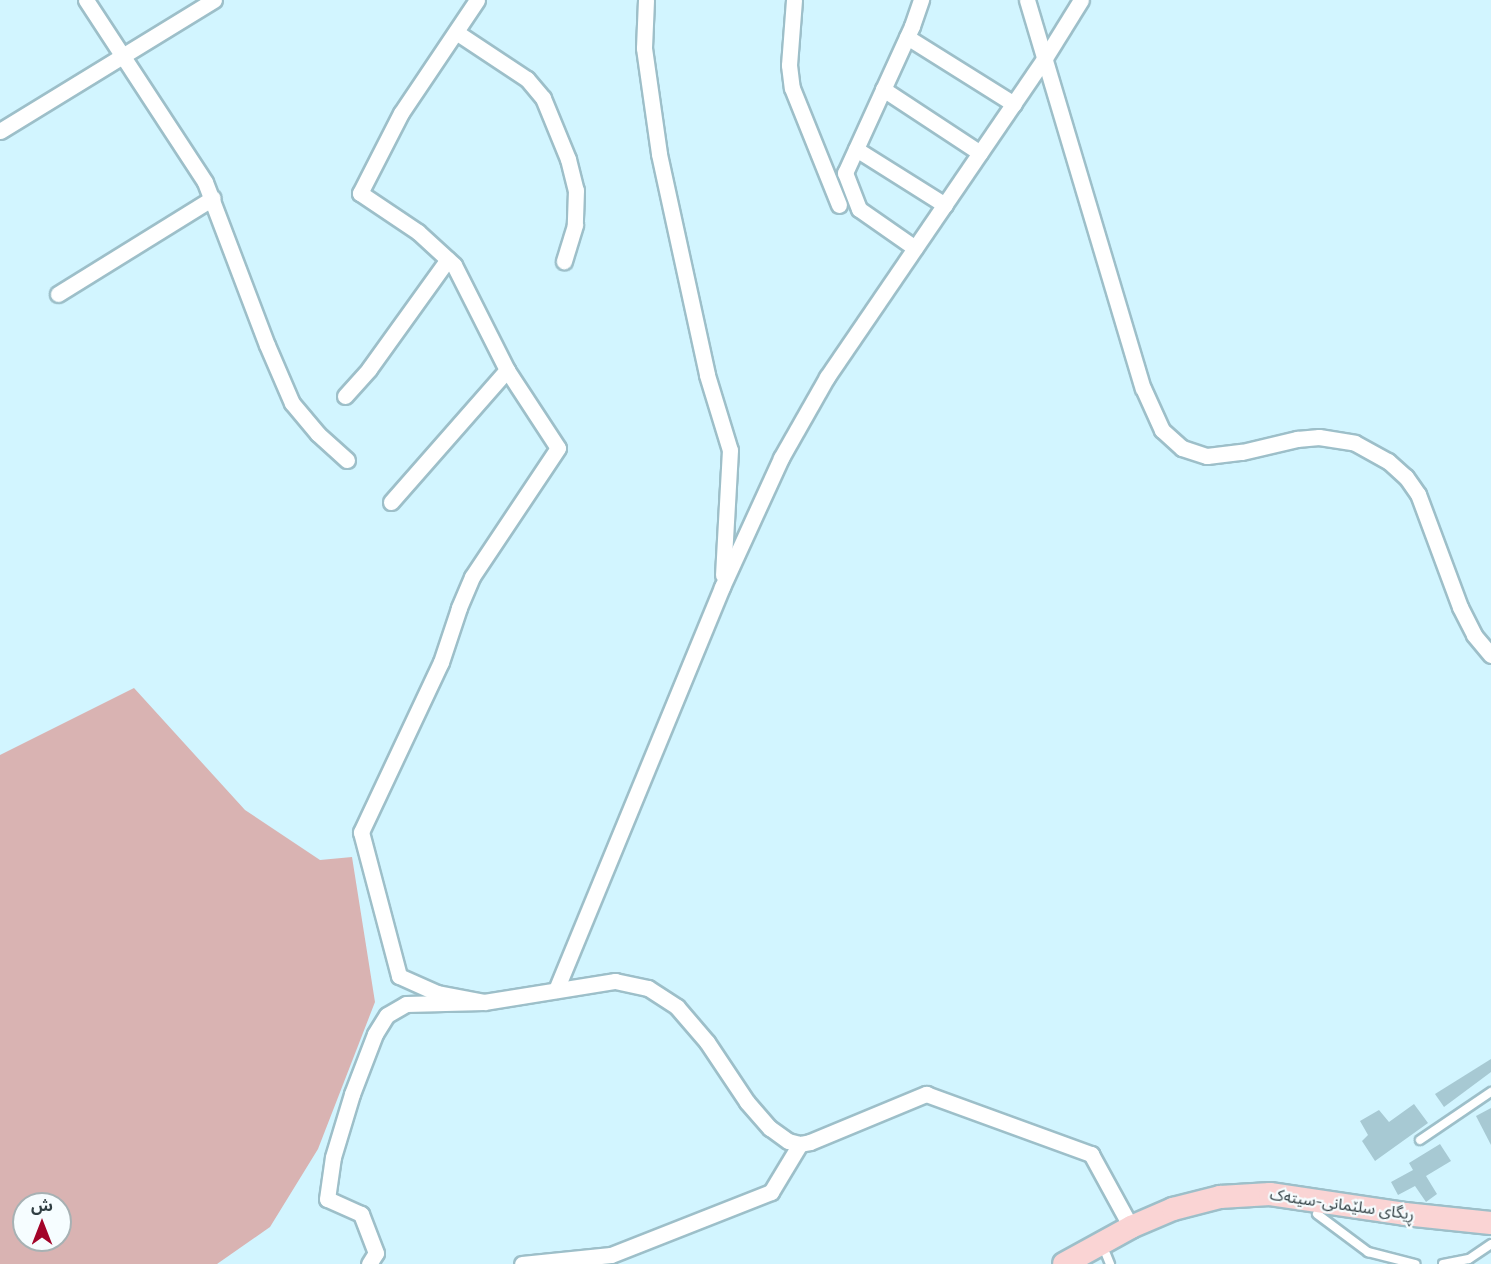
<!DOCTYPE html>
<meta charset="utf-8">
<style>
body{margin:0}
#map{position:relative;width:1491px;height:1264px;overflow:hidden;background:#d2f5ff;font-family:Raleway,"Noto Sans Arabic",sans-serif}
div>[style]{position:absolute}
.green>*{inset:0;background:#d9b3b2}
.building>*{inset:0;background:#a7c9d3}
.roads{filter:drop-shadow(2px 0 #9dbfc9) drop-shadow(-2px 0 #9dbfc9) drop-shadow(0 2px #9dbfc9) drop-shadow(0 -2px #9dbfc9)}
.lane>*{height:8px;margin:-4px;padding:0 4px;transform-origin:4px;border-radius:4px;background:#fff}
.street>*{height:15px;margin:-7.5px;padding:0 7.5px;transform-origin:7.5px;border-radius:7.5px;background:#fff}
.primary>*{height:22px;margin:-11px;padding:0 11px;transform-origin:11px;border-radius:11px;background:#fad4d4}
span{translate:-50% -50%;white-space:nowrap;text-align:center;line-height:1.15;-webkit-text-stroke:4.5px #f6fdff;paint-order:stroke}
.street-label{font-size:16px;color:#303e42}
.north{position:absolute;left:12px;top:1192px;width:60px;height:60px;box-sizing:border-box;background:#f6fdff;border:2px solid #a7b1b3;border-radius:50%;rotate:0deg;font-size:16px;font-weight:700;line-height:24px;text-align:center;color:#303e42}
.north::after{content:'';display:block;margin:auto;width:21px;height:27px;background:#a20429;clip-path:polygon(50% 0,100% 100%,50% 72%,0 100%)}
</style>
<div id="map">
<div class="green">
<i style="clip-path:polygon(evenodd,134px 688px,245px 810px,320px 860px,352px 857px,375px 1002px,318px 1149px,270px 1227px,217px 1264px,0 1264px,0 755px,134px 688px,24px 1204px,60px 1204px,60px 1240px,24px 1240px,24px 1204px)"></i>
</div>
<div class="building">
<i style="clip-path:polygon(1491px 1059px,1491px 1072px,1444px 1107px,1435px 1094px)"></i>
<i style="clip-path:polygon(1414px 1104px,1428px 1123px,1375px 1161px,1362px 1141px,1368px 1135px,1360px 1121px,1379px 1110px,1389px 1122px)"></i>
<i style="clip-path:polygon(1491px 1108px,1491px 1145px,1476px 1116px)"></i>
<i style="clip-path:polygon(1440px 1144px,1451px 1161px,1426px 1176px,1437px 1194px,1426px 1202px,1415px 1186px,1398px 1195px,1391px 1182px,1413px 1170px,1409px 1163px)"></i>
</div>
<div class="roads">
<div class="lane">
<i style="left:1420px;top:1140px;width:86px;rotate:-34.1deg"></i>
<i style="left:1317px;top:1214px;width:64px;rotate:36.7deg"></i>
<i style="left:1368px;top:1252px;width:49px;rotate:14.3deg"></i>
<i style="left:1106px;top:1254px;width:11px;rotate:68deg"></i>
<i style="left:1443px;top:1264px;width:26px;rotate:-11deg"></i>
<i style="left:1469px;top:1259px;width:27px;rotate:-34deg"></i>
</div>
<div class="street">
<i style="left:86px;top:0;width:217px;rotate:56.8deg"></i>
<i style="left:205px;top:182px;width:174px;rotate:69.2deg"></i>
<i style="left:267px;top:345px;width:63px;rotate:66.7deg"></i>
<i style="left:292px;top:403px;width:40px;rotate:50deg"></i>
<i style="left:318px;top:434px;width:39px;rotate:42deg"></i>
<i style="left:477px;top:0;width:136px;rotate:123.9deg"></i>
<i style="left:401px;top:113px;width:90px;rotate:117.1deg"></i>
<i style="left:360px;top:193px;width:70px;rotate:33.9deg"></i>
<i style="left:418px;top:232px;width:49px;rotate:42.5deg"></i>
<i style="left:454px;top:265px;width:118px;rotate:63.2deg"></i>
<i style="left:507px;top:370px;width:93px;rotate:56.8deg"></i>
<i style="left:558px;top:448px;width:155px;rotate:123.7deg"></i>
<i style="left:472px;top:577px;width:34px;rotate:113deg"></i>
<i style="left:459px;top:608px;width:57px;rotate:108.4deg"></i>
<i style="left:441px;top:662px;width:188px;rotate:115.2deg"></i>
<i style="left:361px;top:832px;width:149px;rotate:75.2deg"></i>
<i style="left:399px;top:976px;width:42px;rotate:24.1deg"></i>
<i style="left:437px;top:993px;width:48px;rotate:10.8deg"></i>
<i style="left:646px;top:0;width:48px;rotate:92.4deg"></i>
<i style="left:644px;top:48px;width:107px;rotate:81.9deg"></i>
<i style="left:659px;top:154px;width:226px;rotate:77.7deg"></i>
<i style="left:707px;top:375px;width:78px;rotate:73deg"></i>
<i style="left:730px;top:450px;width:125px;rotate:93.2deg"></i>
<i style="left:794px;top:0;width:65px;rotate:94.4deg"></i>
<i style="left:789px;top:65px;width:23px;rotate:83deg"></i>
<i style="left:792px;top:88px;width:126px;rotate:68.1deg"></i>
<i style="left:1027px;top:0;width:405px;rotate:73.4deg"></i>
<i style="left:1143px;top:388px;width:46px;rotate:65.7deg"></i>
<i style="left:1162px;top:430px;width:27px;rotate:42deg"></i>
<i style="left:1182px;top:448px;width:26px;rotate:18deg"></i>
<i style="left:1207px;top:456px;width:35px;rotate:-7deg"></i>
<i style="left:1242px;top:452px;width:57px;rotate:-13.3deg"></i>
<i style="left:1297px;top:439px;width:22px;rotate:-5deg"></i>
<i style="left:1319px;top:437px;width:36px;rotate:9deg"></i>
<i style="left:1355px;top:443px;width:38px;rotate:29deg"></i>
<i style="left:1388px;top:461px;width:24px;rotate:42deg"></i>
<i style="left:1406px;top:477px;width:21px;rotate:55deg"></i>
<i style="left:1418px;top:494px;width:121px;rotate:69.6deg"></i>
<i style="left:1460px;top:607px;width:31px;rotate:63deg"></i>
<i style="left:1474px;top:635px;width:26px;rotate:50deg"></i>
<i style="left:456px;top:32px;width:85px;rotate:33.5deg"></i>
<i style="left:527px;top:79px;width:25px;rotate:50deg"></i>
<i style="left:543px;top:98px;width:66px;rotate:67.7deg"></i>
<i style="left:568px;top:159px;width:32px;rotate:76deg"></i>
<i style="left:576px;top:190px;width:35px;rotate:92deg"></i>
<i style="left:575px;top:225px;width:38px;rotate:107deg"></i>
<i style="left:907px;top:37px;width:126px;rotate:32.1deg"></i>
<i style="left:883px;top:89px;width:116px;rotate:33.4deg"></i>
<i style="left:0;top:131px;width:251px;rotate:-31.5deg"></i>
<i style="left:856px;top:149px;width:105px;rotate:32.2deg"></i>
<i style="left:915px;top:248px;width:68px;rotate:-145.1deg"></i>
<i style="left:859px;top:209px;width:39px;rotate:-111deg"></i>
<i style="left:845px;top:173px;width:162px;rotate:-65.5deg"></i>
<i style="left:912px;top:26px;width:28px;rotate:-71deg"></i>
<i style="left:58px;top:294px;width:182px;rotate:-31.8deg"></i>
<i style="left:345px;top:396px;width:36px;rotate:-48deg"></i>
<i style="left:369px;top:369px;width:135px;rotate:-54.3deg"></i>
<i style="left:391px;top:502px;width:176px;rotate:-48.7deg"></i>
<i style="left:556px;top:990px;width:436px;rotate:-67.6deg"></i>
<i style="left:722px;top:587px;width:142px;rotate:-65.4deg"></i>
<i style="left:781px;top:458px;width:93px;rotate:-60.4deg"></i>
<i style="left:827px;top:377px;width:386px;rotate:-55.7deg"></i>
<i style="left:1045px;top:58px;width:68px;rotate:-58.2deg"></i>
<i style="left:369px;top:1264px;width:13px;rotate:-58deg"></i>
<i style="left:376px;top:1253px;width:42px;rotate:-111deg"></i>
<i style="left:361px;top:1214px;width:37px;rotate:-156deg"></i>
<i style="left:327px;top:1199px;width:42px;rotate:-81.9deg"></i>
<i style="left:333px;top:1157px;width:66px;rotate:-73.2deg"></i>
<i style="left:352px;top:1094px;width:64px;rotate:-69deg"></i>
<i style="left:375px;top:1034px;width:22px;rotate:-58deg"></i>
<i style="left:387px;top:1015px;width:22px;rotate:-30deg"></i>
<i style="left:406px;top:1004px;width:78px;rotate:-1.5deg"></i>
<i style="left:484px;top:1002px;width:133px;rotate:-9.1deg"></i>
<i style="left:615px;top:981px;width:34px;rotate:12deg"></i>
<i style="left:648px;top:988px;width:35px;rotate:33deg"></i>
<i style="left:677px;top:1007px;width:46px;rotate:49.4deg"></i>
<i style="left:707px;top:1042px;width:72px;rotate:56.3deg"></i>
<i style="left:747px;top:1102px;width:35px;rotate:49deg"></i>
<i style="left:770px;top:1128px;width:22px;rotate:36deg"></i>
<i style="left:788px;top:1141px;width:12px;rotate:14deg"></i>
<i style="left:800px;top:1144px;width:10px;rotate:-11deg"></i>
<i style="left:810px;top:1142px;width:126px;rotate:-22.5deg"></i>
<i style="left:926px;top:1094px;width:176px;rotate:20deg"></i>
<i style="left:1091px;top:1154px;width:83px;rotate:61.3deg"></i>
<i style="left:522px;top:1264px;width:89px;rotate:-5.8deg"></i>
<i style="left:611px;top:1255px;width:172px;rotate:-21.5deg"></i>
<i style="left:771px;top:1192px;width:56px;rotate:-58.9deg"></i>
</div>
<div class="primary">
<i style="left:1064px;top:1264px;width:77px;rotate:-28.9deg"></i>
<i style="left:1131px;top:1227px;width:46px;rotate:-23.2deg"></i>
<i style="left:1173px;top:1209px;width:49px;rotate:-14.3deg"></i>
<i style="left:1220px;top:1197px;width:50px;rotate:-3.4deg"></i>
<i style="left:1270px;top:1194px;width:136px;rotate:8.4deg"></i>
<i style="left:1405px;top:1214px;width:86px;rotate:6deg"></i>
</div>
</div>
<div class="street-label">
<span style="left:1342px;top:1205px;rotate:8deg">ڕیگای سلێمانی-سیتەک</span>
</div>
<div class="north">ش</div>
</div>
